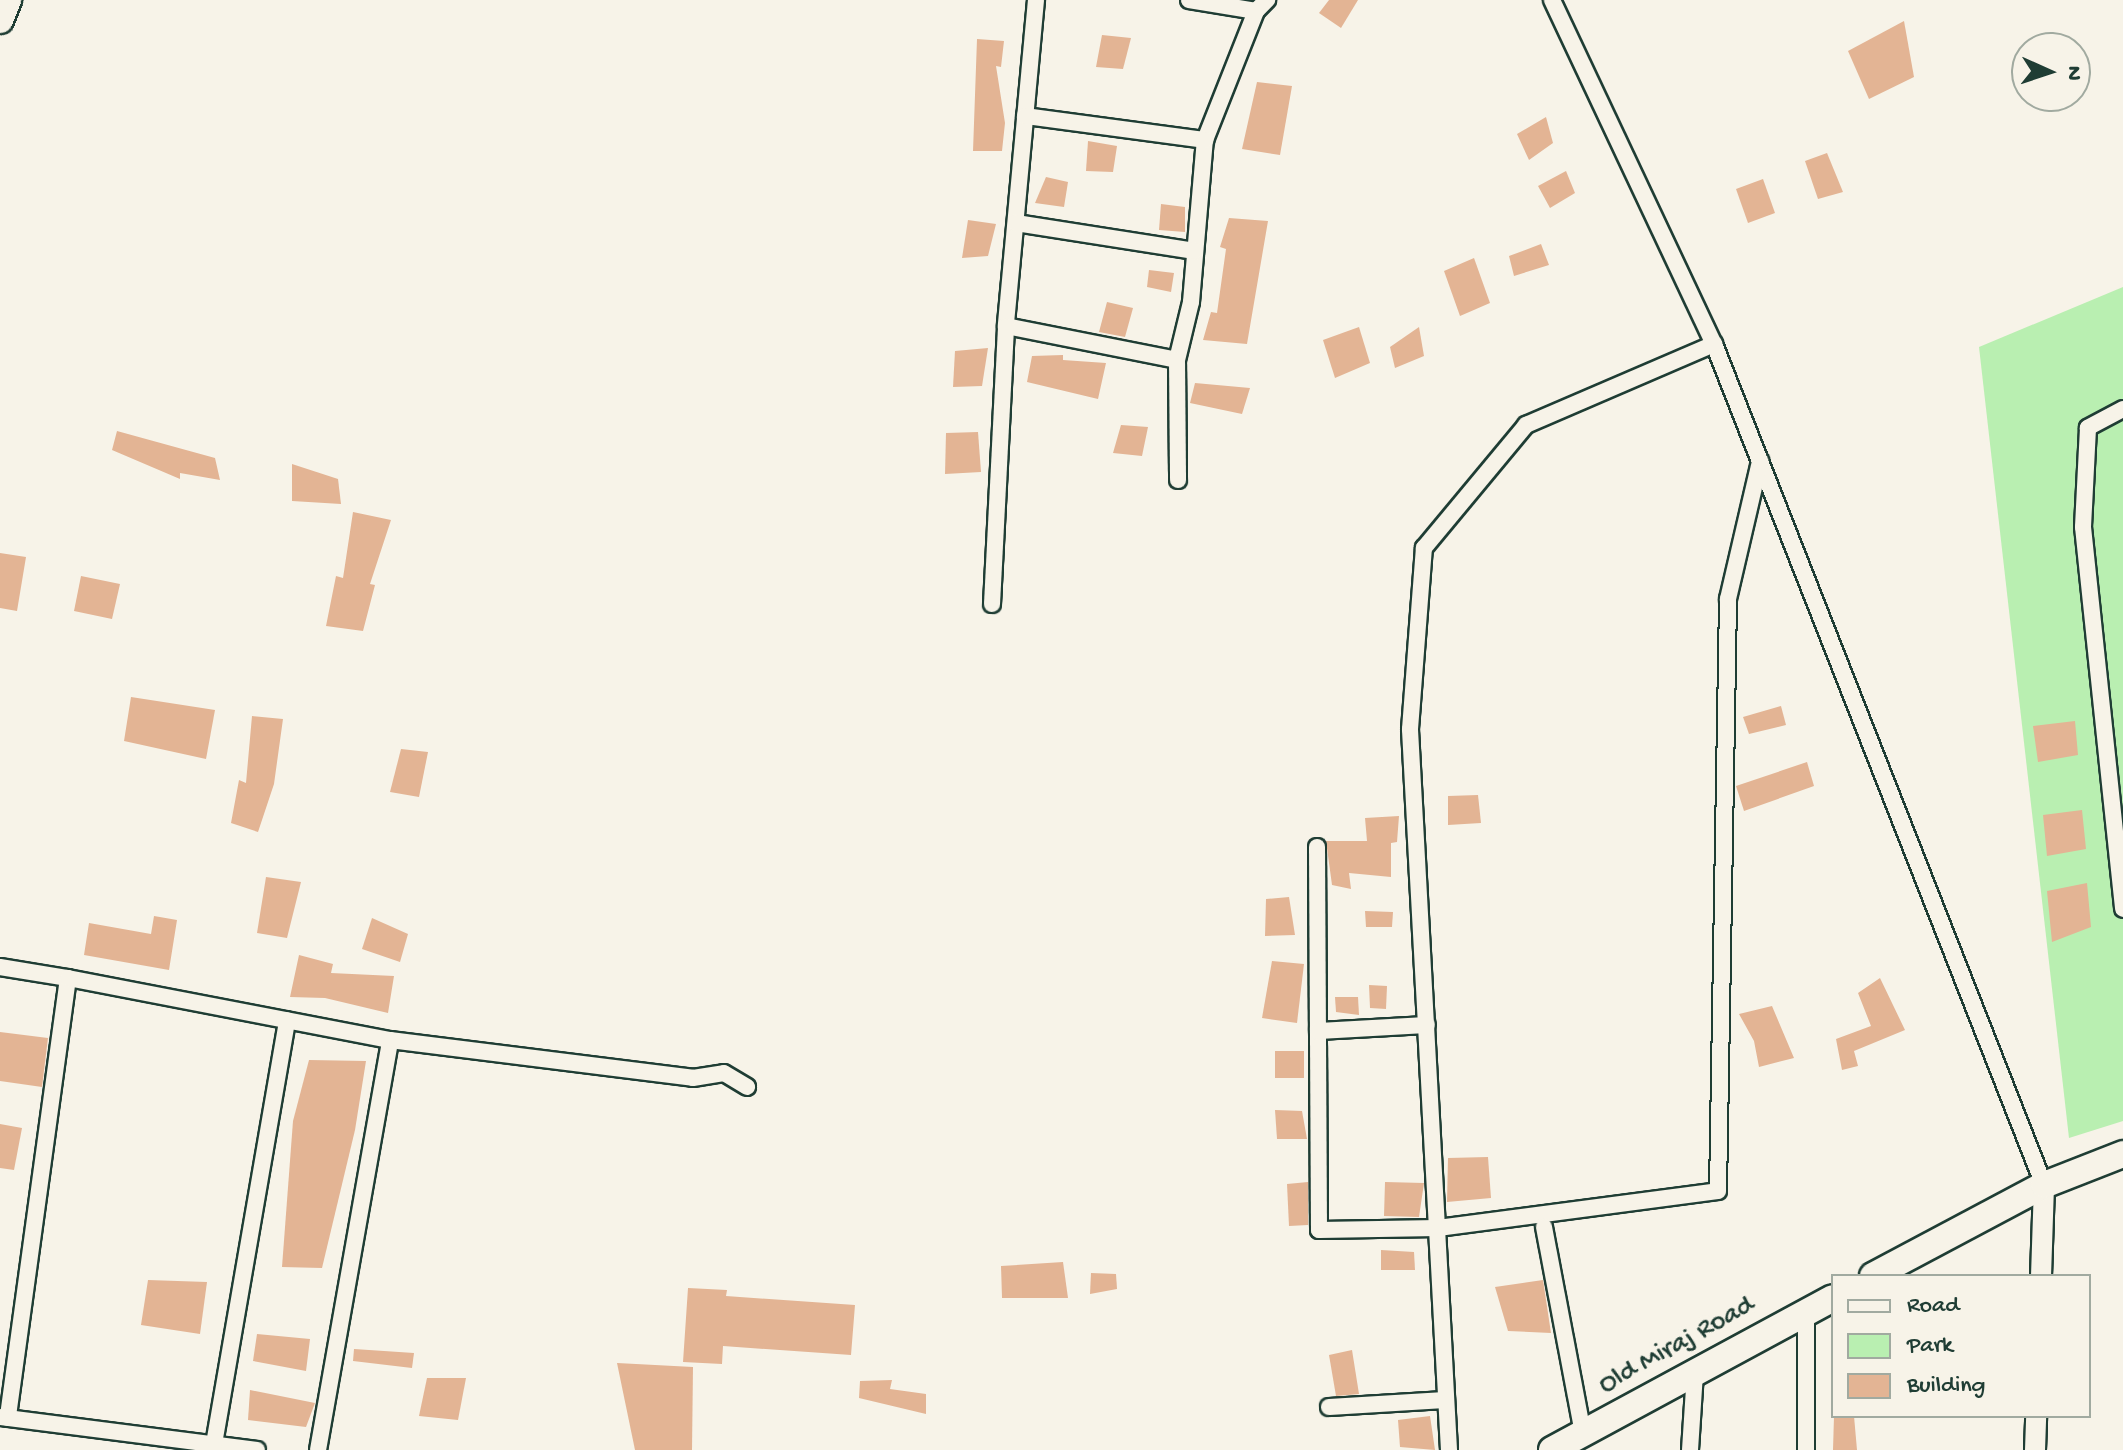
<!DOCTYPE html>
<style>
body{margin:0}
#map{position:relative;width:2123px;height:1450px;overflow:hidden;background:#f7f3e8;font-family:"Gochi Hand",sans-serif}
div>[style]{position:absolute}
.green>*{inset:0;background:#b9efb1}
.building>*{inset:0;background:#e3b494}
.roads{filter:drop-shadow(2px 0 #1f3d34) drop-shadow(-2px 0 #1f3d34) drop-shadow(0 2px #1f3d34) drop-shadow(0 -2px #1f3d34)}
.minor>*{height:16px;margin:-8px;padding:0 8px;transform-origin:8px;border-radius:8px;background:#f7f3e8}
.tertiary>*{height:20px;margin:-10px;padding:0 10px;transform-origin:10px;border-radius:10px;background:#f7f3e8}
.primary>*{height:26px;margin:-13px;padding:0 13px;transform-origin:13px;border-radius:13px;background:#f7f3e8}
.trunk>*{height:26px;margin:-13px;padding:0 13px;transform-origin:13px;border-radius:13px;background:#f7f3e8}
span{translate:-50% -50%;white-space:nowrap;text-align:center;line-height:1.15;-webkit-text-stroke:8px #f7f3e8;paint-order:stroke}
.street-label{font-size:28px;color:#1f3d34}
.legend{position:absolute;left:1831px;top:1274px;width:260px;height:144px;box-sizing:border-box;background:#f7f3e8;border:2px solid #a1aaa0;margin:0;padding:10px 14px;list-style:none;font-size:24px;color:#1f3d34}
.legend li{display:flex;align-items:center;gap:16px;height:40px}
.legend b{width:40px;border:2px solid #a1aaa0}
.north{position:absolute;left:2011px;top:32px;width:80px;height:80px;box-sizing:border-box;background:#f7f3e8;border:2px solid #a1aaa0;border-radius:50%;rotate:93deg;font-size:22px;font-weight:700;line-height:32px;text-align:center;color:#1f3d34}
.north::after{content:'';display:block;margin:auto;width:28px;height:36px;background:#1f3d34;clip-path:polygon(50% 0,100% 100%,50% 72%,0 100%)}
</style>
<div id="map">
<div class="green">
<i style="clip-path:polygon(2123px 287px,2123px 1121px,2069px 1138px,1979px 347px)"></i>
</div>
<div class="building">
<i style="clip-path:polygon(1329px 0,1358px 0,1341px 28px,1319px 13px)"></i>
<i style="clip-path:polygon(1904px 21px,1914px 77px,1869px 99px,1848px 51px)"></i>
<i style="clip-path:polygon(1102px 35px,1131px 38px,1123px 69px,1096px 67px)"></i>
<i style="clip-path:polygon(977px 39px,1004px 41px,1001px 67px,996px 66px,1005px 123px,1002px 151px,973px 151px)"></i>
<i style="clip-path:polygon(1257px 82px,1292px 86px,1280px 155px,1242px 149px)"></i>
<i style="clip-path:polygon(1546px 117px,1553px 143px,1529px 160px,1517px 134px)"></i>
<i style="clip-path:polygon(1088px 141px,1117px 146px,1113px 172px,1086px 171px)"></i>
<i style="clip-path:polygon(1827px 153px,1843px 192px,1818px 199px,1805px 161px)"></i>
<i style="clip-path:polygon(1566px 171px,1575px 193px,1550px 208px,1538px 186px)"></i>
<i style="clip-path:polygon(1046px 177px,1068px 182px,1064px 207px,1035px 203px)"></i>
<i style="clip-path:polygon(1763px 179px,1775px 213px,1748px 223px,1736px 189px)"></i>
<i style="clip-path:polygon(1161px 204px,1185px 207px,1185px 232px,1159px 230px)"></i>
<i style="clip-path:polygon(1229px 218px,1268px 221px,1247px 344px,1203px 340px,1211px 312px,1217px 313px,1226px 249px,1220px 247px)"></i>
<i style="clip-path:polygon(968px 220px,996px 224px,988px 256px,962px 258px)"></i>
<i style="clip-path:polygon(1541px 244px,1549px 265px,1514px 276px,1509px 256px)"></i>
<i style="clip-path:polygon(1474px 258px,1490px 303px,1460px 316px,1444px 271px)"></i>
<i style="clip-path:polygon(1149px 270px,1174px 273px,1171px 292px,1147px 287px)"></i>
<i style="clip-path:polygon(1107px 302px,1133px 308px,1125px 337px,1099px 332px)"></i>
<i style="clip-path:polygon(1359px 327px,1370px 363px,1335px 378px,1323px 340px)"></i>
<i style="clip-path:polygon(1419px 327px,1424px 356px,1395px 368px,1390px 347px)"></i>
<i style="clip-path:polygon(988px 348px,982px 386px,953px 387px,955px 351px)"></i>
<i style="clip-path:polygon(1063px 355px,1063px 360px,1106px 363px,1098px 399px,1027px 382px,1032px 356px)"></i>
<i style="clip-path:polygon(1195px 383px,1250px 388px,1242px 414px,1190px 403px)"></i>
<i style="clip-path:polygon(1121px 425px,1148px 427px,1142px 456px,1113px 453px)"></i>
<i style="clip-path:polygon(117px 431px,215px 458px,220px 480px,180px 473px,180px 479px,112px 450px)"></i>
<i style="clip-path:polygon(978px 432px,981px 472px,945px 474px,946px 433px)"></i>
<i style="clip-path:polygon(292px 464px,338px 479px,341px 504px,292px 501px)"></i>
<i style="clip-path:polygon(353px 512px,391px 520px,370px 584px,375px 585px,363px 631px,326px 626px,336px 576px,343px 578px)"></i>
<i style="clip-path:polygon(0 553px,26px 557px,17px 611px,0 608px)"></i>
<i style="clip-path:polygon(81px 576px,120px 584px,112px 619px,74px 611px)"></i>
<i style="clip-path:polygon(131px 697px,215px 710px,206px 759px,124px 741px)"></i>
<i style="clip-path:polygon(1781px 706px,1786px 725px,1749px 734px,1743px 717px)"></i>
<i style="clip-path:polygon(252px 716px,283px 719px,274px 784px,258px 832px,231px 823px,239px 780px,246px 783px)"></i>
<i style="clip-path:polygon(2075px 721px,2078px 755px,2038px 762px,2033px 726px)"></i>
<i style="clip-path:polygon(401px 749px,428px 752px,419px 797px,390px 792px)"></i>
<i style="clip-path:polygon(1807px 762px,1814px 786px,1744px 811px,1736px 786px)"></i>
<i style="clip-path:polygon(1478px 795px,1481px 823px,1448px 825px,1448px 796px)"></i>
<i style="clip-path:polygon(2082px 810px,2086px 849px,2047px 856px,2043px 815px)"></i>
<i style="clip-path:polygon(1399px 816px,1397px 842px,1391px 843px,1391px 877px,1349px 873px,1351px 889px,1332px 885px,1326px 841px,1367px 841px,1365px 818px)"></i>
<i style="clip-path:polygon(266px 877px,301px 882px,287px 938px,257px 933px)"></i>
<i style="clip-path:polygon(2087px 883px,2091px 927px,2052px 942px,2047px 891px)"></i>
<i style="clip-path:polygon(1289px 897px,1295px 935px,1265px 936px,1266px 899px)"></i>
<i style="clip-path:polygon(1365px 911px,1393px 912px,1392px 927px,1366px 927px)"></i>
<i style="clip-path:polygon(154px 916px,177px 920px,169px 970px,84px 955px,89px 923px,151px 934px)"></i>
<i style="clip-path:polygon(372px 918px,408px 934px,400px 962px,362px 949px)"></i>
<i style="clip-path:polygon(299px 955px,333px 964px,331px 973px,394px 976px,388px 1013px,325px 998px,290px 997px)"></i>
<i style="clip-path:polygon(1272px 961px,1304px 964px,1297px 1023px,1262px 1018px)"></i>
<i style="clip-path:polygon(1880px 978px,1905px 1030px,1854px 1051px,1858px 1066px,1842px 1070px,1836px 1039px,1871px 1026px,1858px 993px)"></i>
<i style="clip-path:polygon(1369px 985px,1387px 986px,1386px 1009px,1370px 1008px)"></i>
<i style="clip-path:polygon(1335px 997px,1358px 997px,1359px 1015px,1336px 1012px)"></i>
<i style="clip-path:polygon(1772px 1006px,1794px 1058px,1759px 1067px,1754px 1041px,1739px 1014px)"></i>
<i style="clip-path:polygon(0 1032px,48px 1038px,42px 1087px,0 1081px)"></i>
<i style="clip-path:polygon(1275px 1051px,1304px 1051px,1304px 1078px,1275px 1078px)"></i>
<i style="clip-path:polygon(309px 1060px,366px 1061px,355px 1130px,322px 1268px,282px 1267px,293px 1121px)"></i>
<i style="clip-path:polygon(1275px 1110px,1302px 1111px,1307px 1139px,1277px 1139px)"></i>
<i style="clip-path:polygon(0 1124px,22px 1128px,14px 1170px,0 1168px)"></i>
<i style="clip-path:polygon(1488px 1157px,1491px 1198px,1447px 1202px,1448px 1158px)"></i>
<i style="clip-path:polygon(1308px 1182px,1308px 1225px,1289px 1226px,1287px 1184px)"></i>
<i style="clip-path:polygon(1385px 1182px,1424px 1183px,1419px 1217px,1384px 1216px)"></i>
<i style="clip-path:polygon(1381px 1250px,1414px 1252px,1415px 1270px,1381px 1270px)"></i>
<i style="clip-path:polygon(1063px 1262px,1068px 1298px,1002px 1298px,1001px 1266px)"></i>
<i style="clip-path:polygon(1091px 1273px,1116px 1274px,1117px 1289px,1090px 1294px)"></i>
<i style="clip-path:polygon(148px 1280px,207px 1282px,200px 1334px,141px 1325px)"></i>
<i style="clip-path:polygon(1543px 1280px,1551px 1333px,1508px 1331px,1495px 1287px)"></i>
<i style="clip-path:polygon(688px 1288px,727px 1290px,726px 1296px,855px 1305px,851px 1355px,723px 1346px,722px 1364px,683px 1362px)"></i>
<i style="clip-path:polygon(257px 1334px,310px 1339px,306px 1371px,253px 1361px)"></i>
<i style="clip-path:polygon(354px 1349px,414px 1353px,412px 1368px,353px 1361px)"></i>
<i style="clip-path:polygon(1352px 1350px,1359px 1394px,1336px 1396px,1329px 1355px)"></i>
<i style="clip-path:polygon(617px 1363px,693px 1367px,692px 1450px,635px 1450px)"></i>
<i style="clip-path:polygon(427px 1378px,466px 1378px,458px 1420px,419px 1416px)"></i>
<i style="clip-path:polygon(892px 1380px,890px 1389px,926px 1394px,926px 1414px,859px 1398px,860px 1381px)"></i>
<i style="clip-path:polygon(250px 1390px,315px 1403px,306px 1427px,248px 1420px)"></i>
<i style="clip-path:polygon(1430px 1416px,1435px 1450px,1400px 1447px,1398px 1420px)"></i>
<i style="clip-path:polygon(1834px 1416px,1854px 1416px,1857px 1450px,1833px 1450px)"></i>
</div>
<div class="roads">
<div class="minor">
<i style="left:1036px;top:0;width:327px;rotate:95.3deg"></i>
<i style="left:1006px;top:326px;width:174px;rotate:11.2deg"></i>
<i style="left:1177px;top:360px;width:60px;rotate:-76.4deg"></i>
<i style="left:1191px;top:302px;width:163px;rotate:-85.1deg"></i>
<i style="left:1205px;top:140px;width:139px;rotate:-68.4deg"></i>
<i style="left:1256px;top:11px;width:16px;rotate:-45deg"></i>
<i style="left:1189px;top:0;width:68px;rotate:9.3deg"></i>
<i style="left:1552px;top:0;width:380px;rotate:64.8deg"></i>
<i style="left:1714px;top:344px;width:903px;rotate:68.58deg"></i>
<i style="left:1025px;top:116px;width:182px;rotate:7.6deg"></i>
<i style="left:1016px;top:223px;width:181px;rotate:8.9deg"></i>
<i style="left:1177px;top:360px;width:120px;rotate:89.5deg"></i>
<i style="left:2123px;top:409px;width:40px;rotate:152deg"></i>
<i style="left:2088px;top:428px;width:99px;rotate:92.9deg"></i>
<i style="left:2083px;top:527px;width:384px;rotate:84deg"></i>
<i style="left:992px;top:604px;width:278px;rotate:-87.1deg"></i>
<i style="left:1317px;top:847px;width:383px;rotate:89.7deg"></i>
<i style="left:1319px;top:1230px;width:119px;rotate:-1deg"></i>
<i style="left:1438px;top:1228px;width:282px;rotate:-7.5deg"></i>
<i style="left:1718px;top:1191px;width:592px;rotate:-89.03deg"></i>
<i style="left:1728px;top:599px;width:142px;rotate:-76.9deg"></i>
<i style="left:0;top:967px;width:69px;rotate:9.2deg"></i>
<i style="left:68px;top:978px;width:444px;rotate:97.8deg"></i>
<i style="left:68px;top:978px;width:328px;rotate:10.9deg"></i>
<i style="left:390px;top:1040px;width:305px;rotate:7.1deg"></i>
<i style="left:693px;top:1078px;width:31px;rotate:-9deg"></i>
<i style="left:724px;top:1073px;width:27px;rotate:31deg"></i>
<i style="left:1318px;top:1031px;width:109px;rotate:-3.2deg"></i>
<i style="left:1544px;top:1227px;width:211px;rotate:79.3deg"></i>
<i style="left:1806px;top:1312px;width:138px;rotate:90deg"></i>
<i style="left:1329px;top:1407px;width:116px;rotate:-3.5deg"></i>
<i style="left:0;top:1417px;width:259px;rotate:7.3deg"></i>
<i style="left:214px;top:1444px;width:430px;rotate:-80.2deg"></i>
<i style="left:318px;top:1450px;width:416px;rotate:-80deg"></i>
<i style="left:1449px;top:1450px;width:722px;rotate:-93.1deg"></i>
<i style="left:1410px;top:729px;width:182px;rotate:-85.6deg"></i>
<i style="left:1424px;top:548px;width:160px;rotate:-50.3deg"></i>
<i style="left:1526px;top:425px;width:205px;rotate:-23.3deg"></i>
<i style="left:1690px;top:1450px;width:78px;rotate:-86.3deg"></i>
</div>
<div class="tertiary">
<i style="left:2041px;top:1276px;width:91px;rotate:-88.1deg"></i>
<i style="left:2035px;top:1450px;width:34px;rotate:-88deg"></i>
</div>
<div class="primary">
<i style="left:1873px;top:1276px;width:194px;rotate:-28deg"></i>
<i style="left:2044px;top:1185px;width:85px;rotate:-21.4deg"></i>
<i style="left:1552px;top:1450px;width:319px;rotate:-28.4deg"></i>
</div>
<div class="trunk">
<i style="left:0;top:20px;width:22px;rotate:-68deg"></i>
</div>
</div>
<div class="street-label">
<span style="left:1677px;top:1346px;rotate:-29deg">Old Miraj Road</span>
</div>
<ul class="legend">
<li><b style="height:10px;background:#f7f3e8"></b>Road</li>
<li><b style="height:22px;background:#b9efb1"></b>Park</li>
<li><b style="height:22px;background:#e3b494"></b>Building</li>
</ul>
<div class="north">N</div>
</div>
